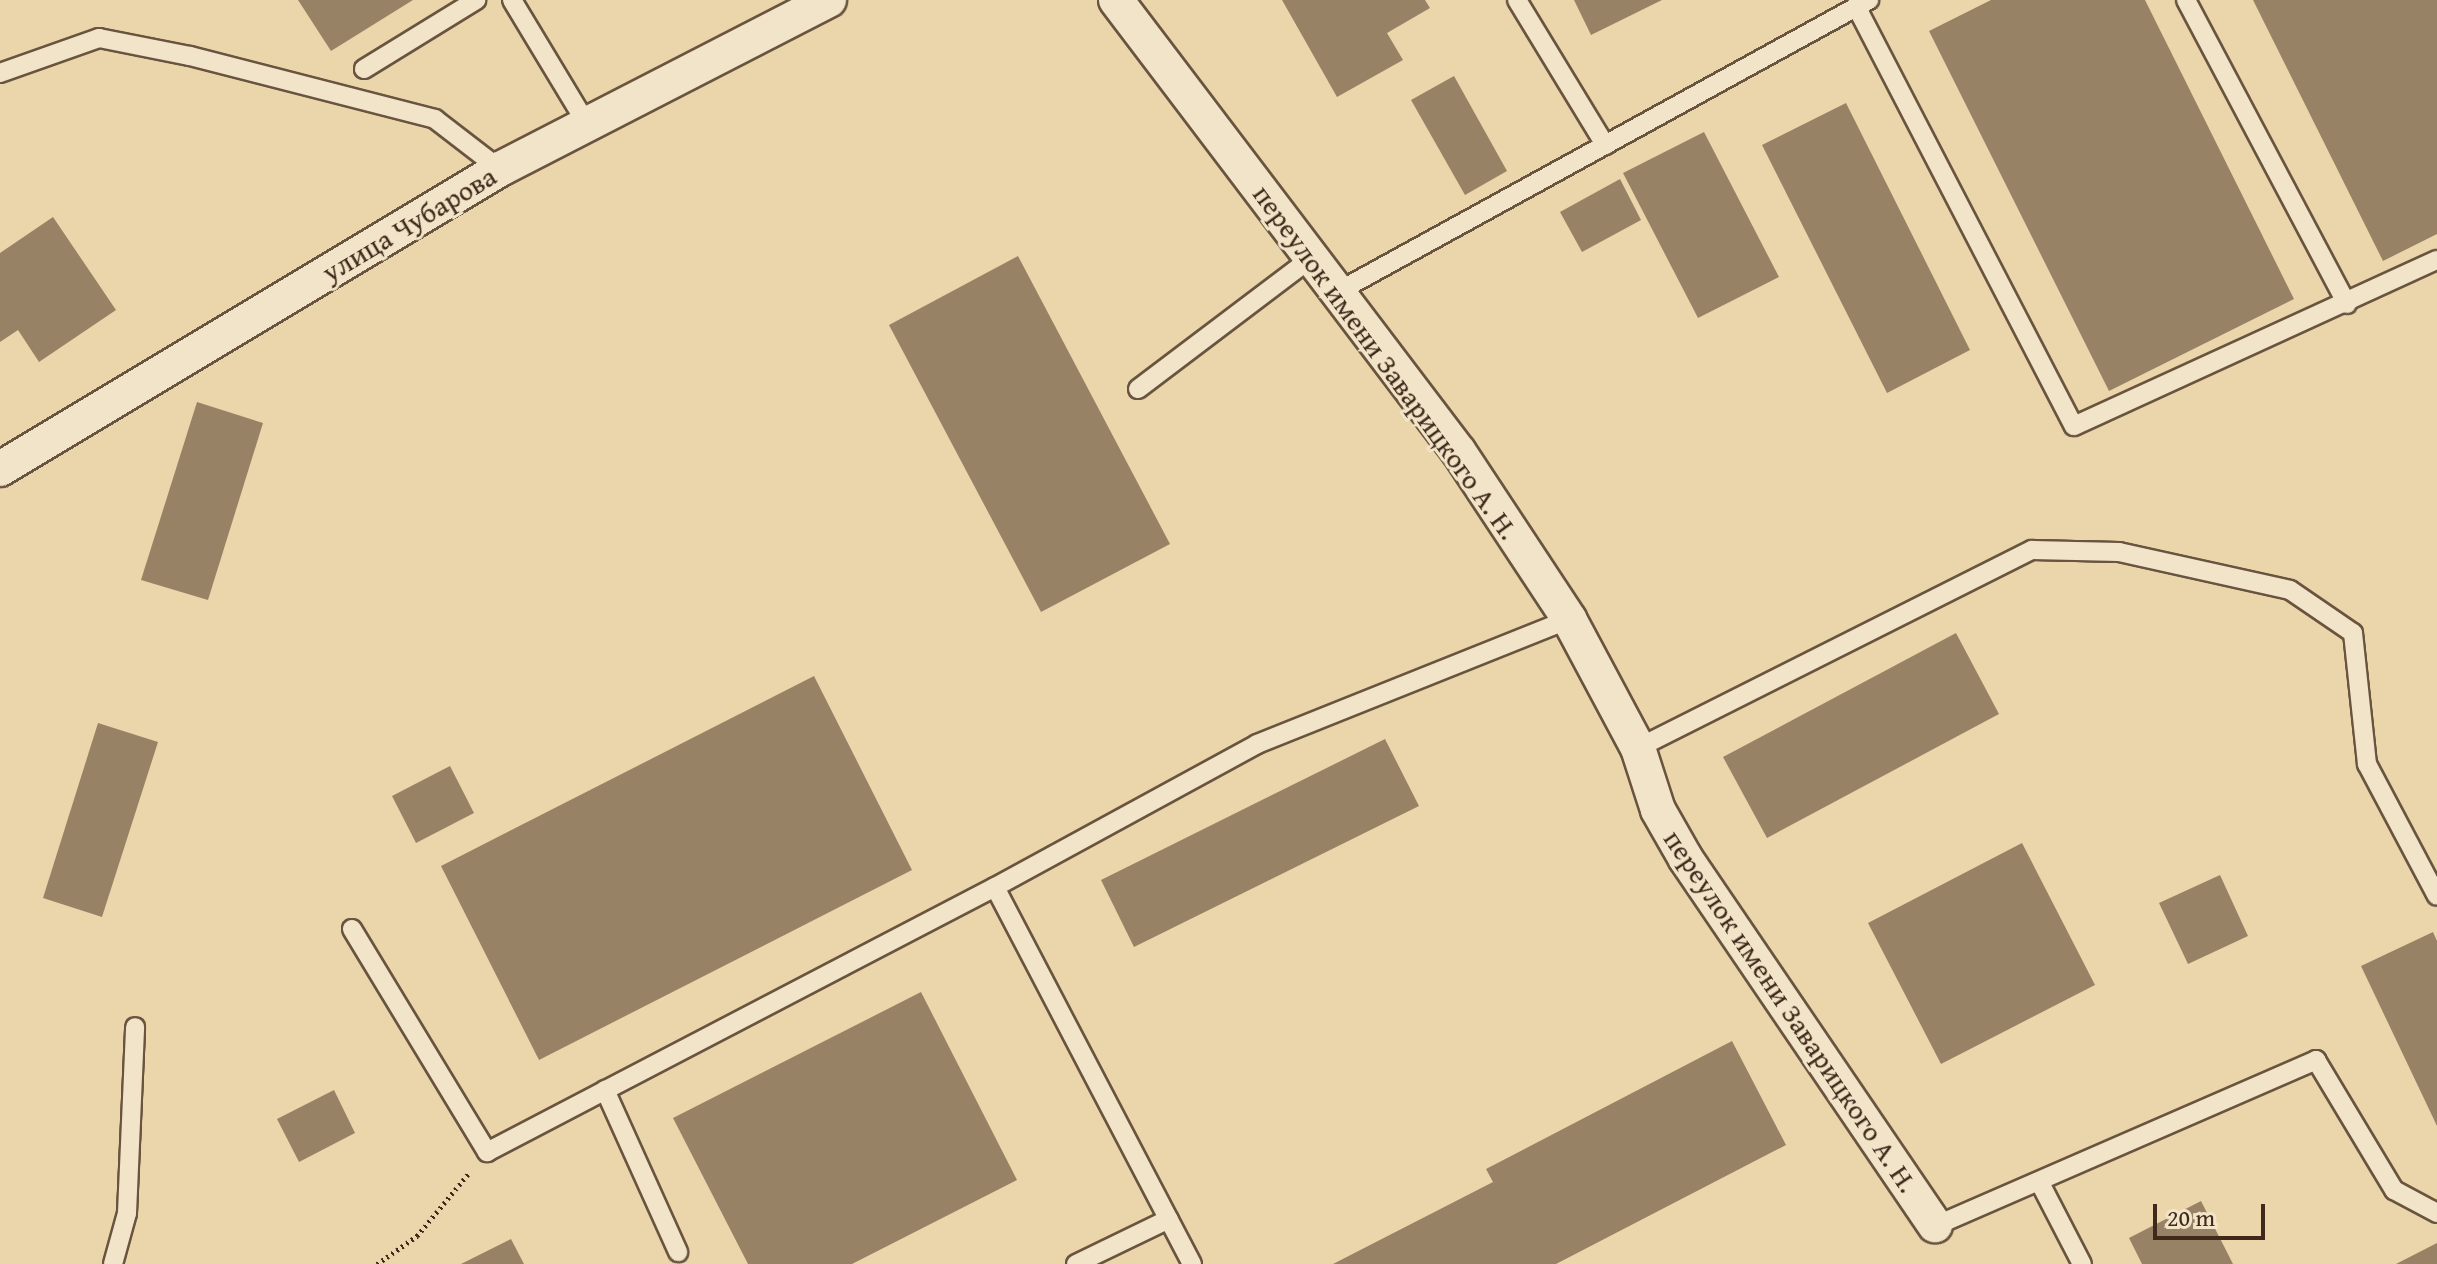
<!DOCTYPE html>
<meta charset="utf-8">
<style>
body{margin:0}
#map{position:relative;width:2437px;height:1264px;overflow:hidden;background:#ebd5ab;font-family:"Gentium Book Plus",serif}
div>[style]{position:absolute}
.building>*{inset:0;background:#988266}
.path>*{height:5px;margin-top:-2.5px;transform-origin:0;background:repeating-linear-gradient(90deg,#3e291b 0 2px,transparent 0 6px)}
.roads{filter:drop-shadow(2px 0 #69543f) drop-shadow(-2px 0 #69543f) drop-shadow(0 2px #69543f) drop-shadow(0 -2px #69543f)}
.lane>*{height:18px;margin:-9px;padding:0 9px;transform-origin:9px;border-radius:9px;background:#f2e4c8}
.street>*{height:34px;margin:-17px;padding:0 17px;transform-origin:17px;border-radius:17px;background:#f2e4c8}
span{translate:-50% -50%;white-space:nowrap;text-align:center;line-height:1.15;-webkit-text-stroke:6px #f2e4c8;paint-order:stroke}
.street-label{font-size:28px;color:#3e291b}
.scale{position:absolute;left:2153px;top:1204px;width:112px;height:36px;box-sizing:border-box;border:4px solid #3e291b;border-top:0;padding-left:10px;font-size:24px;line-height:28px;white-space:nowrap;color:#3e291b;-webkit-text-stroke:6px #f2e4c8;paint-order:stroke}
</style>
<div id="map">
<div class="building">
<i style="clip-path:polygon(298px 0,413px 0,331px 51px)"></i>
<i style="clip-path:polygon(1282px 0,1425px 0,1430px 8px,1387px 33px,1403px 60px,1337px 97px)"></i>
<i style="clip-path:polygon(1574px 0,1662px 0,1591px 35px)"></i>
<i style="clip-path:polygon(1991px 0,2145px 0,2294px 299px,2109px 391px,1929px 31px)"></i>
<i style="clip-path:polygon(2253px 0,2437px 0,2437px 234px,2383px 261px)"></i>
<i style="clip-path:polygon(1454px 76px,1507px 171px,1465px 195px,1411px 100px)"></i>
<i style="clip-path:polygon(1846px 103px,1970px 350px,1887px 393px,1762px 145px)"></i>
<i style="clip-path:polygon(1704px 132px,1779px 277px,1698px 318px,1623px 173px)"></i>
<i style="clip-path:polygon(1620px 179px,1641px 220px,1582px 252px,1560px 212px)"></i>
<i style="clip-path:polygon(53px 217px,116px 310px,39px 362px,18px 330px,0 342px,0 253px)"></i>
<i style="clip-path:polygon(1018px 256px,1170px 544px,1041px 612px,889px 325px)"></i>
<i style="clip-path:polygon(197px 402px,263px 423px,208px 600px,141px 580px)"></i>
<i style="clip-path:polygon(1956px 633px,1999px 714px,1767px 838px,1723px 757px)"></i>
<i style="clip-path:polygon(814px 676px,912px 870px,539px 1060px,441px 866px)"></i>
<i style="clip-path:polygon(98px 723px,158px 742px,102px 917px,43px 898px)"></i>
<i style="clip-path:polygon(1385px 739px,1419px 806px,1134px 947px,1101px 880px)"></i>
<i style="clip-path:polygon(450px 766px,474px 813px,416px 843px,392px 796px)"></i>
<i style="clip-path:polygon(2022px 843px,2095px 985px,1941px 1064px,1868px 923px)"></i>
<i style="clip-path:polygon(2220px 875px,2248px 936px,2188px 964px,2159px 903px)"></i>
<i style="clip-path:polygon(2433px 932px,2437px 941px,2437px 1126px,2361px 966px)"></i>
<i style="clip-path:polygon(921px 992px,1017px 1180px,852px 1264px,748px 1264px,673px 1118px)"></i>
<i style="clip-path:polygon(1732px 1041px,1786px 1145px,1556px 1264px,1333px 1264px,1493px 1182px,1486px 1169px)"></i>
<i style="clip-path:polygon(334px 1090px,355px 1133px,299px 1162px,277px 1119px)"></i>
<i style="clip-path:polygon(2201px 1201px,2233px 1264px,2142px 1264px,2129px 1238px)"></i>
<i style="clip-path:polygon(511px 1239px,524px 1264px,461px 1264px)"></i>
<i style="clip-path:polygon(2437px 1243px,2437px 1264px,2396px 1264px)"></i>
</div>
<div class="path">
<i style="left:377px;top:1264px;width:49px;rotate:-35deg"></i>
<i style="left:417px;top:1236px;width:82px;rotate:-50.5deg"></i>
</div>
<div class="roads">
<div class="lane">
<i style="left:512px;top:0;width:147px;rotate:58.9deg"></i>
<i style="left:1517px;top:0;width:170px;rotate:58.7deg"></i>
<i style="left:2186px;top:0;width:344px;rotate:62.1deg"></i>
<i style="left:1856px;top:6px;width:473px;rotate:62.6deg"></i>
<i style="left:2074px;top:426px;width:399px;rotate:-24.6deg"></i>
<i style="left:364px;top:69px;width:132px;rotate:-31.6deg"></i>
<i style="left:0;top:73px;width:105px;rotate:-19.5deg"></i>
<i style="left:99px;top:38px;width:93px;rotate:11.2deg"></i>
<i style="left:190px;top:56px;width:253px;rotate:14.4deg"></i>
<i style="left:435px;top:119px;width:82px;rotate:37.6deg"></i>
<i style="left:1339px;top:291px;width:605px;rotate:-28.77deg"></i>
<i style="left:1138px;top:389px;width:217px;rotate:-37.1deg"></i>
<i style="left:1638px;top:748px;width:441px;rotate:-26.7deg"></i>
<i style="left:2032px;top:550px;width:87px;rotate:1.3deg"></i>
<i style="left:2119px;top:552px;width:175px;rotate:12.5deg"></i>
<i style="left:2290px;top:590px;width:76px;rotate:34.3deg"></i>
<i style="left:2353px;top:633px;width:132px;rotate:83.9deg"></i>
<i style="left:2367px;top:764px;width:149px;rotate:62.1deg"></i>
<i style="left:352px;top:929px;width:261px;rotate:58.8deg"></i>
<i style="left:487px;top:1152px;width:573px;rotate:-27.55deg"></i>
<i style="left:605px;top:1090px;width:178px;rotate:65.7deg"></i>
<i style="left:2040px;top:1183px;width:91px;rotate:62.6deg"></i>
<i style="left:1935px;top:1226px;width:416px;rotate:-23.5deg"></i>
<i style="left:2316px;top:1060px;width:152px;rotate:59deg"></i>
<i style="left:2394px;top:1190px;width:49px;rotate:28.1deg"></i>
<i style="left:113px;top:1264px;width:53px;rotate:-74.6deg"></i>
<i style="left:127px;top:1213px;width:186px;rotate:-87.5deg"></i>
<i style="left:1076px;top:1264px;width:103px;rotate:-25.8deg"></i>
<i style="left:1192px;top:1264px;width:425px;rotate:-117.6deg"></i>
<i style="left:995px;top:887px;width:298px;rotate:-28.6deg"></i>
<i style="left:1257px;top:744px;width:336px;rotate:-21.8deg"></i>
</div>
<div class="street">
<i style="left:1116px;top:0;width:567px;rotate:52.81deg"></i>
<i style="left:1459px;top:452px;width:200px;rotate:56.6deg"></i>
<i style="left:1569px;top:619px;width:146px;rotate:61.9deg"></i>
<i style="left:1638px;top:748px;width:65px;rotate:72.1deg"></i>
<i style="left:1658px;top:810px;width:56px;rotate:60.3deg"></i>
<i style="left:1686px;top:859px;width:443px;rotate:55.8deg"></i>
<i style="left:0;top:469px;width:583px;rotate:-30.96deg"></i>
<i style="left:500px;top:169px;width:370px;rotate:-27.2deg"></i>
</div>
</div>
<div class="street-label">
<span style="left:409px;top:224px;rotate:-31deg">улица Чубарова</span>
<span style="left:1386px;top:362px;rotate:54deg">переулок имени Заварицкого А. Н.</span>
<span style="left:1791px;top:1011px;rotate:56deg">переулок имени Заварицкого А. Н.</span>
</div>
<div class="scale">20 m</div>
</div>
